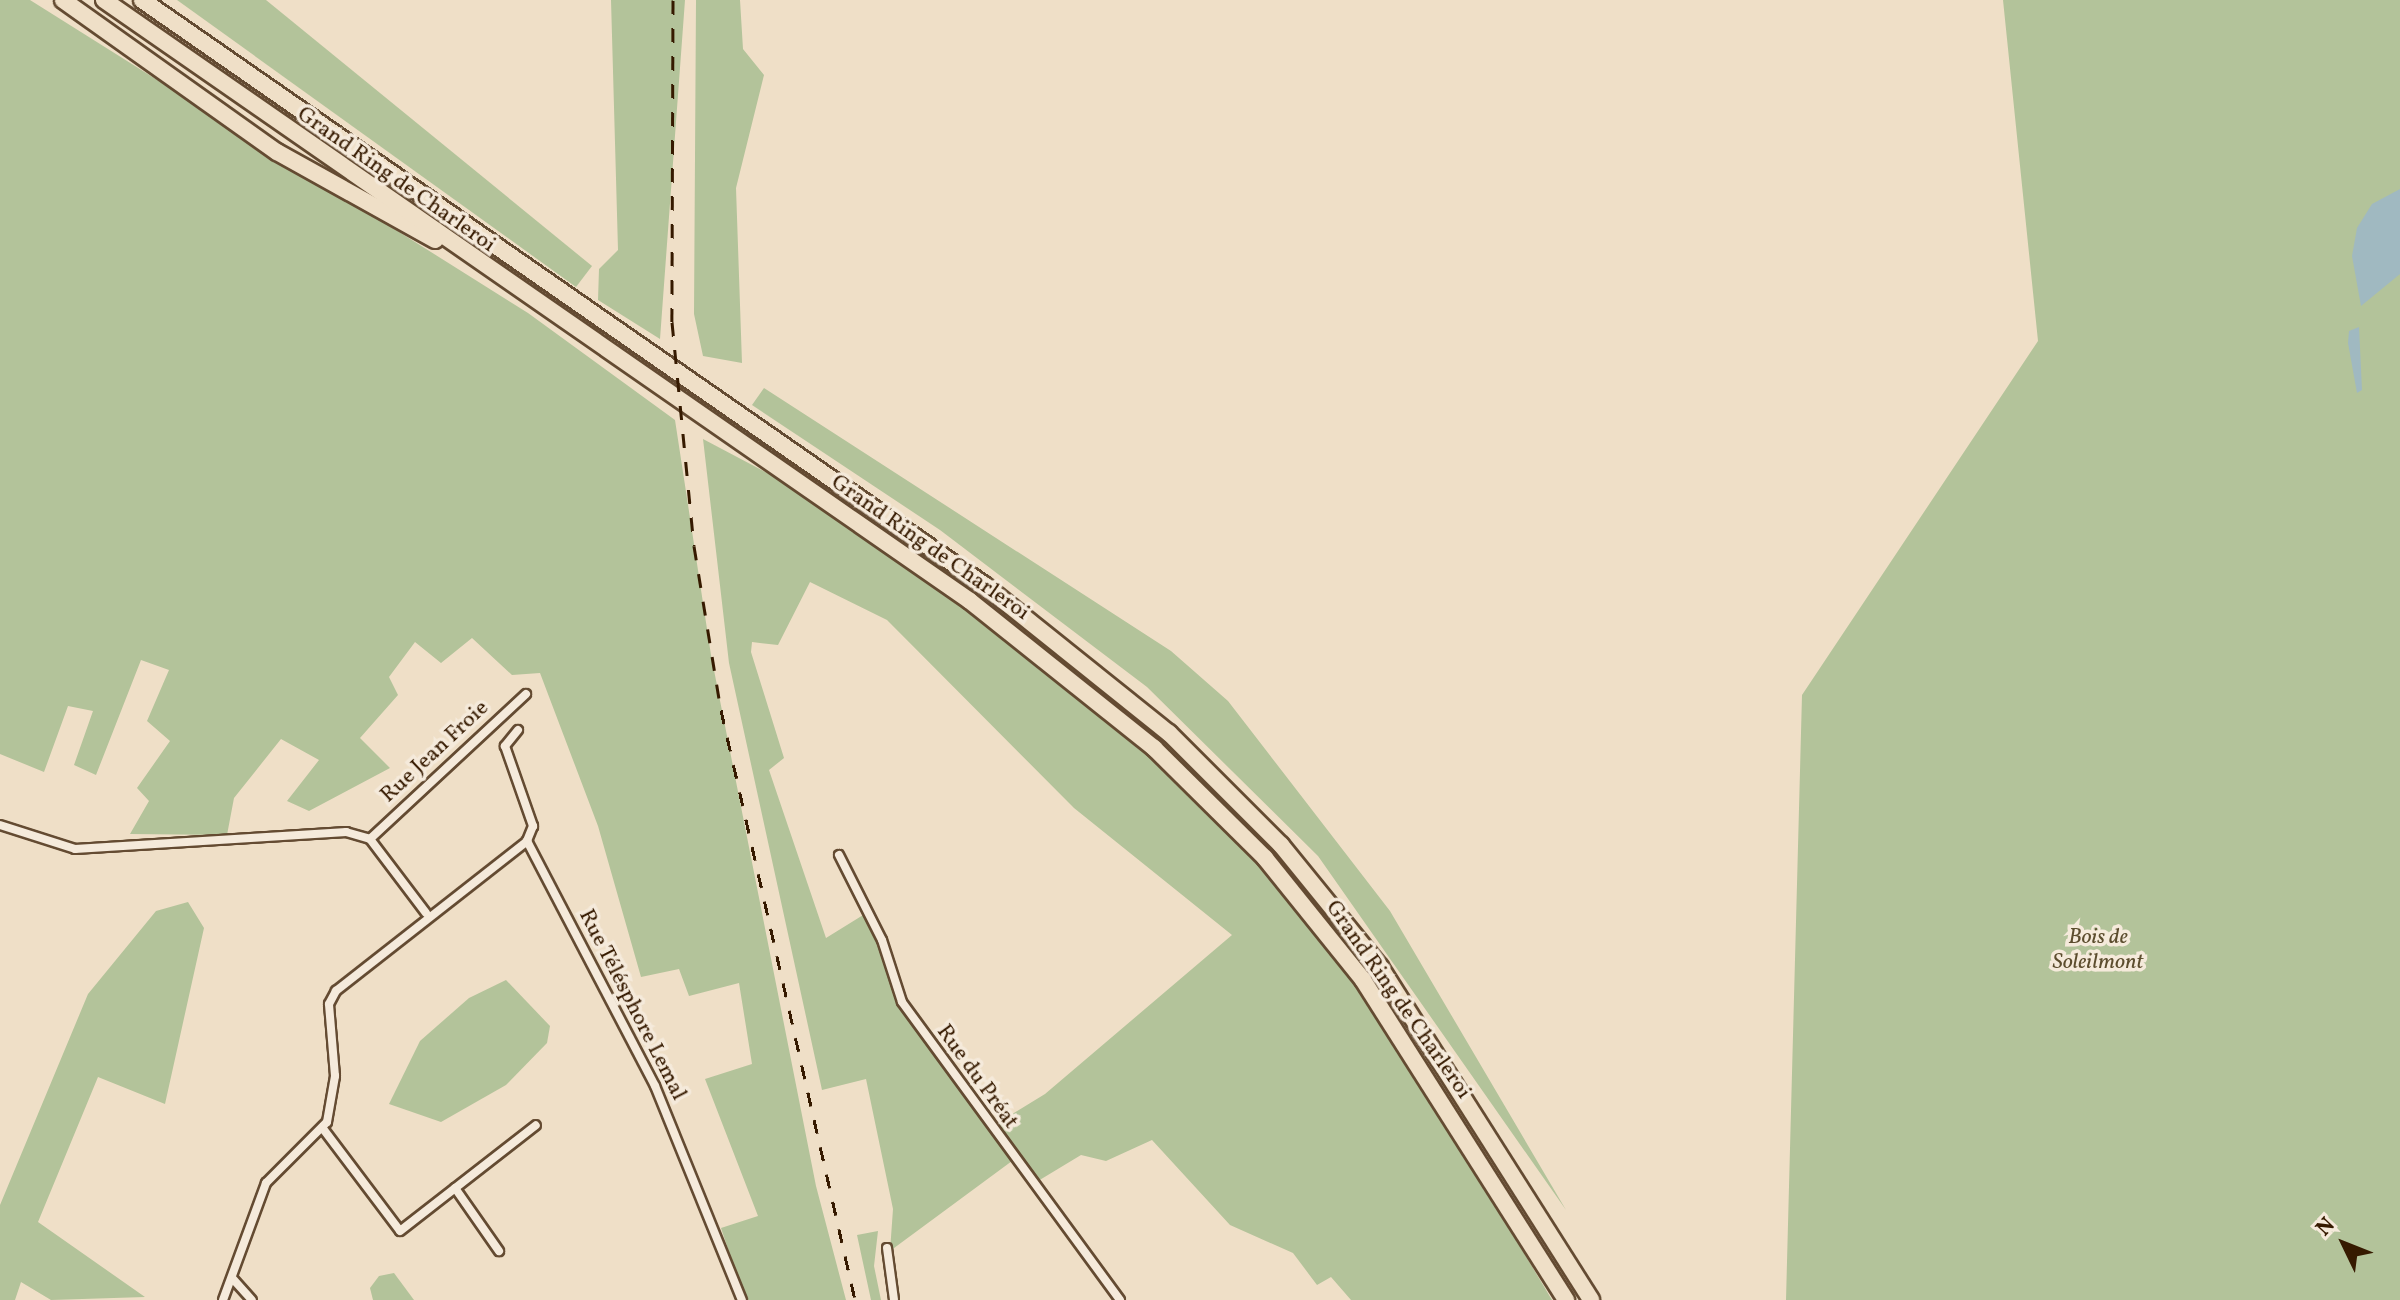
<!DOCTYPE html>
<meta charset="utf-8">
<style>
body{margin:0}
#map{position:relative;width:2400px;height:1300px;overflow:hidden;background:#efdfc7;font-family:Vollkorn,serif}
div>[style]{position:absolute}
.green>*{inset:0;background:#b3c39a}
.water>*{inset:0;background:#a0b9c1}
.roads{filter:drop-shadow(2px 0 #644b32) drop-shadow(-2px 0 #644b32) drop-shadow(0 2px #644b32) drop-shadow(0 -2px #644b32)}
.street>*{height:8px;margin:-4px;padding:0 4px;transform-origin:4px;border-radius:4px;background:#f5eadb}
.highway>*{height:16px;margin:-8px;padding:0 8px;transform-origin:8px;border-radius:8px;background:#efdfc7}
.rail>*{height:3px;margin-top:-1.5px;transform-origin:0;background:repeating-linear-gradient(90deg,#361a00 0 14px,transparent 0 28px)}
span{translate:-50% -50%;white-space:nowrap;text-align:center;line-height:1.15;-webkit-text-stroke:7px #f5eadb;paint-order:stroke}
.street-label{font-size:22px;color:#361a00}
.park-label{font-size:22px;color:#5c4d2e;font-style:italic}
.north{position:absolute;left:2304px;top:1204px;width:80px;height:80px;-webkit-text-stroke:6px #f5eadb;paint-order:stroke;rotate:313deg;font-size:22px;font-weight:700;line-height:32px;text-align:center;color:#361a00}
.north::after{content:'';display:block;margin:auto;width:28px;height:36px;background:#361a00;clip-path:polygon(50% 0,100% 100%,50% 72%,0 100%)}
</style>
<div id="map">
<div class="green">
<i style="clip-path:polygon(0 0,30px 0,528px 313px,675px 420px,711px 655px,816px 1186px,846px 1300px,745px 1300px,721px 1228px,758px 1216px,705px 1079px,752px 1064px,739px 983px,689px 996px,679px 969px,641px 977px,598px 826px,540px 673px,512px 675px,472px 638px,441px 663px,415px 642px,389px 677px,398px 695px,360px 738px,390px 768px,309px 811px,287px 801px,319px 760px,281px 739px,234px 798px,227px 835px,130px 834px,149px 801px,137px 788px,170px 741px,147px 721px,169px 670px,141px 660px,96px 775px,74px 765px,93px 711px,68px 706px,44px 772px,0 754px)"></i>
<i style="clip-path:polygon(177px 0,266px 0,592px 266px,576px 287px)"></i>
<i style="clip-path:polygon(611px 0,685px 0,660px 339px,598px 300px,599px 269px,618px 250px)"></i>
<i style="clip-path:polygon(696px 0,740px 0,743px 49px,764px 75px,736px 188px,742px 363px,703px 356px,694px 314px)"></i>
<i style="clip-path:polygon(2003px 0,2400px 0,2400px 1300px,1786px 1300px,1802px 695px,2038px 341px)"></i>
<i style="clip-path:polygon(764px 388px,1171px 651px,1228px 701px,1390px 911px,1566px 1210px,1318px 856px,1147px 687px,940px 530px,752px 405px)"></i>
<i style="clip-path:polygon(703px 439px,771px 475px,1096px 697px,1248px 849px,1389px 1027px,1552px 1300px,1351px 1300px,1331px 1277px,1317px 1285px,1293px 1253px,1230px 1225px,1152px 1140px,1106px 1161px,1081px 1155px,1038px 1181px,994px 1125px,1045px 1094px,1232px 935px,1074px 808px,887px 620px,810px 582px,778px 645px,752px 642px,751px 652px,784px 758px,769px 770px,826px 938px,868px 912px,909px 1018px,1012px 1161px,890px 1251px,893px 1209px,866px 1079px,822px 1090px,729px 663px)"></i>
<i style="clip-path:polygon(188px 902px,204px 928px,165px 1104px,98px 1077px,38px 1222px,145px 1297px,51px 1300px,21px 1282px,15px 1300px,0 1300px,0 1205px,88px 994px,156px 911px)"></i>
<i style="clip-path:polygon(506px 980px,550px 1026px,547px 1043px,506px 1085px,441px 1122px,389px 1104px,420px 1041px,469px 998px)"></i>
<i style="clip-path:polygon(878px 1231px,874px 1266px,881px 1300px,871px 1300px,857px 1235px)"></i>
<i style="clip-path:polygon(394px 1273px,414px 1300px,373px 1300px,370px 1288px,379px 1276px)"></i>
</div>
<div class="water">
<i style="clip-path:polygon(2400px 189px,2400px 274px,2361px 306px,2352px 256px,2357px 228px,2372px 204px)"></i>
<i style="clip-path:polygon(2359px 327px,2362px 390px,2357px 393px,2348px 343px,2349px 331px)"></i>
</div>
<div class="roads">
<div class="street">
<i style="left:518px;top:730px;width:21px;rotate:129deg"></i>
<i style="left:505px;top:746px;width:85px;rotate:70.7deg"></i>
<i style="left:533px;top:826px;width:16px;rotate:112deg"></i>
<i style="left:527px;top:841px;width:276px;rotate:62.4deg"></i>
<i style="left:655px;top:1086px;width:231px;rotate:67.9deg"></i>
<i style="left:0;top:825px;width:79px;rotate:17.7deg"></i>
<i style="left:75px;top:849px;width:272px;rotate:-3.6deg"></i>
<i style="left:346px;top:832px;width:25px;rotate:16deg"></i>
<i style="left:839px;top:855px;width:95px;rotate:63.2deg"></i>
<i style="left:882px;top:940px;width:65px;rotate:72.1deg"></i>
<i style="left:902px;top:1002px;width:369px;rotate:53.8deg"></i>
<i style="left:426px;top:913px;width:93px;rotate:-127.1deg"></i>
<i style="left:370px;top:839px;width:213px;rotate:-42.9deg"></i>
<i style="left:324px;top:1130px;width:126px;rotate:53deg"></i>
<i style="left:400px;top:1231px;width:172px;rotate:-37.9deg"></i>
<i style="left:455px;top:1188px;width:77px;rotate:55.1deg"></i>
<i style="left:887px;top:1248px;width:52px;rotate:82.3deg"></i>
<i style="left:233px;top:1279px;width:28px;rotate:48deg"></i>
<i style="left:223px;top:1300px;width:125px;rotate:-69.8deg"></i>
<i style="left:266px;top:1183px;width:86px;rotate:-45deg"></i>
<i style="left:327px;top:1122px;width:47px;rotate:-80.1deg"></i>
<i style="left:335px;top:1076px;width:72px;rotate:-94.8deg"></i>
<i style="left:329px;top:1004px;width:15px;rotate:-62deg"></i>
<i style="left:336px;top:991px;width:243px;rotate:-38.1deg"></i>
</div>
<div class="highway">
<i style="left:63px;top:0;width:262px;rotate:35.4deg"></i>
<i style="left:277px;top:152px;width:181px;rotate:29.1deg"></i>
<i style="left:104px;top:0;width:1054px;rotate:34.76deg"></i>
<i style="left:970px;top:601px;width:236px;rotate:38.6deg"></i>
<i style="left:1154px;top:748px;width:156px;rotate:44.7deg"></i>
<i style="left:1265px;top:858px;width:156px;rotate:51.2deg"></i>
<i style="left:1363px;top:980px;width:379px;rotate:57.6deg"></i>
<i style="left:142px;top:0;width:1025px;rotate:34.79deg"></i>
<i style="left:984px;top:585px;width:237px;rotate:38.7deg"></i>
<i style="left:1169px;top:733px;width:158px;rotate:45deg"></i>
<i style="left:1281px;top:845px;width:157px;rotate:50.9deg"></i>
<i style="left:1380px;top:967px;width:394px;rotate:57.6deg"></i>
</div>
</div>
<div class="rail">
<i style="left:673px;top:0;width:322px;rotate:90.2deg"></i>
<i style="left:672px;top:322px;width:225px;rotate:84.4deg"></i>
<i style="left:694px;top:546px;width:166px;rotate:80.7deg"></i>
<i style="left:721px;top:710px;width:605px;rotate:77.2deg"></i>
</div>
<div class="street-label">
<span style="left:396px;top:180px;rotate:35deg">Grand Ring de Charleroi</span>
<span style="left:930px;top:548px;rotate:35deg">Grand Ring de Charleroi</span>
<span style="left:435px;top:752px;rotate:-43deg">Rue Jean Froie</span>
<span style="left:1398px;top:1000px;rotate:55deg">Grand Ring de Charleroi</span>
<span style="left:632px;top:1005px;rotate:63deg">Rue Télésphore Lemal</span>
<span style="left:977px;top:1077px;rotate:54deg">Rue du Préat</span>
</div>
<div class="park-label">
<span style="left:2098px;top:950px">Bois de<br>Soleilmont</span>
</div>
<div class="north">N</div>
</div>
